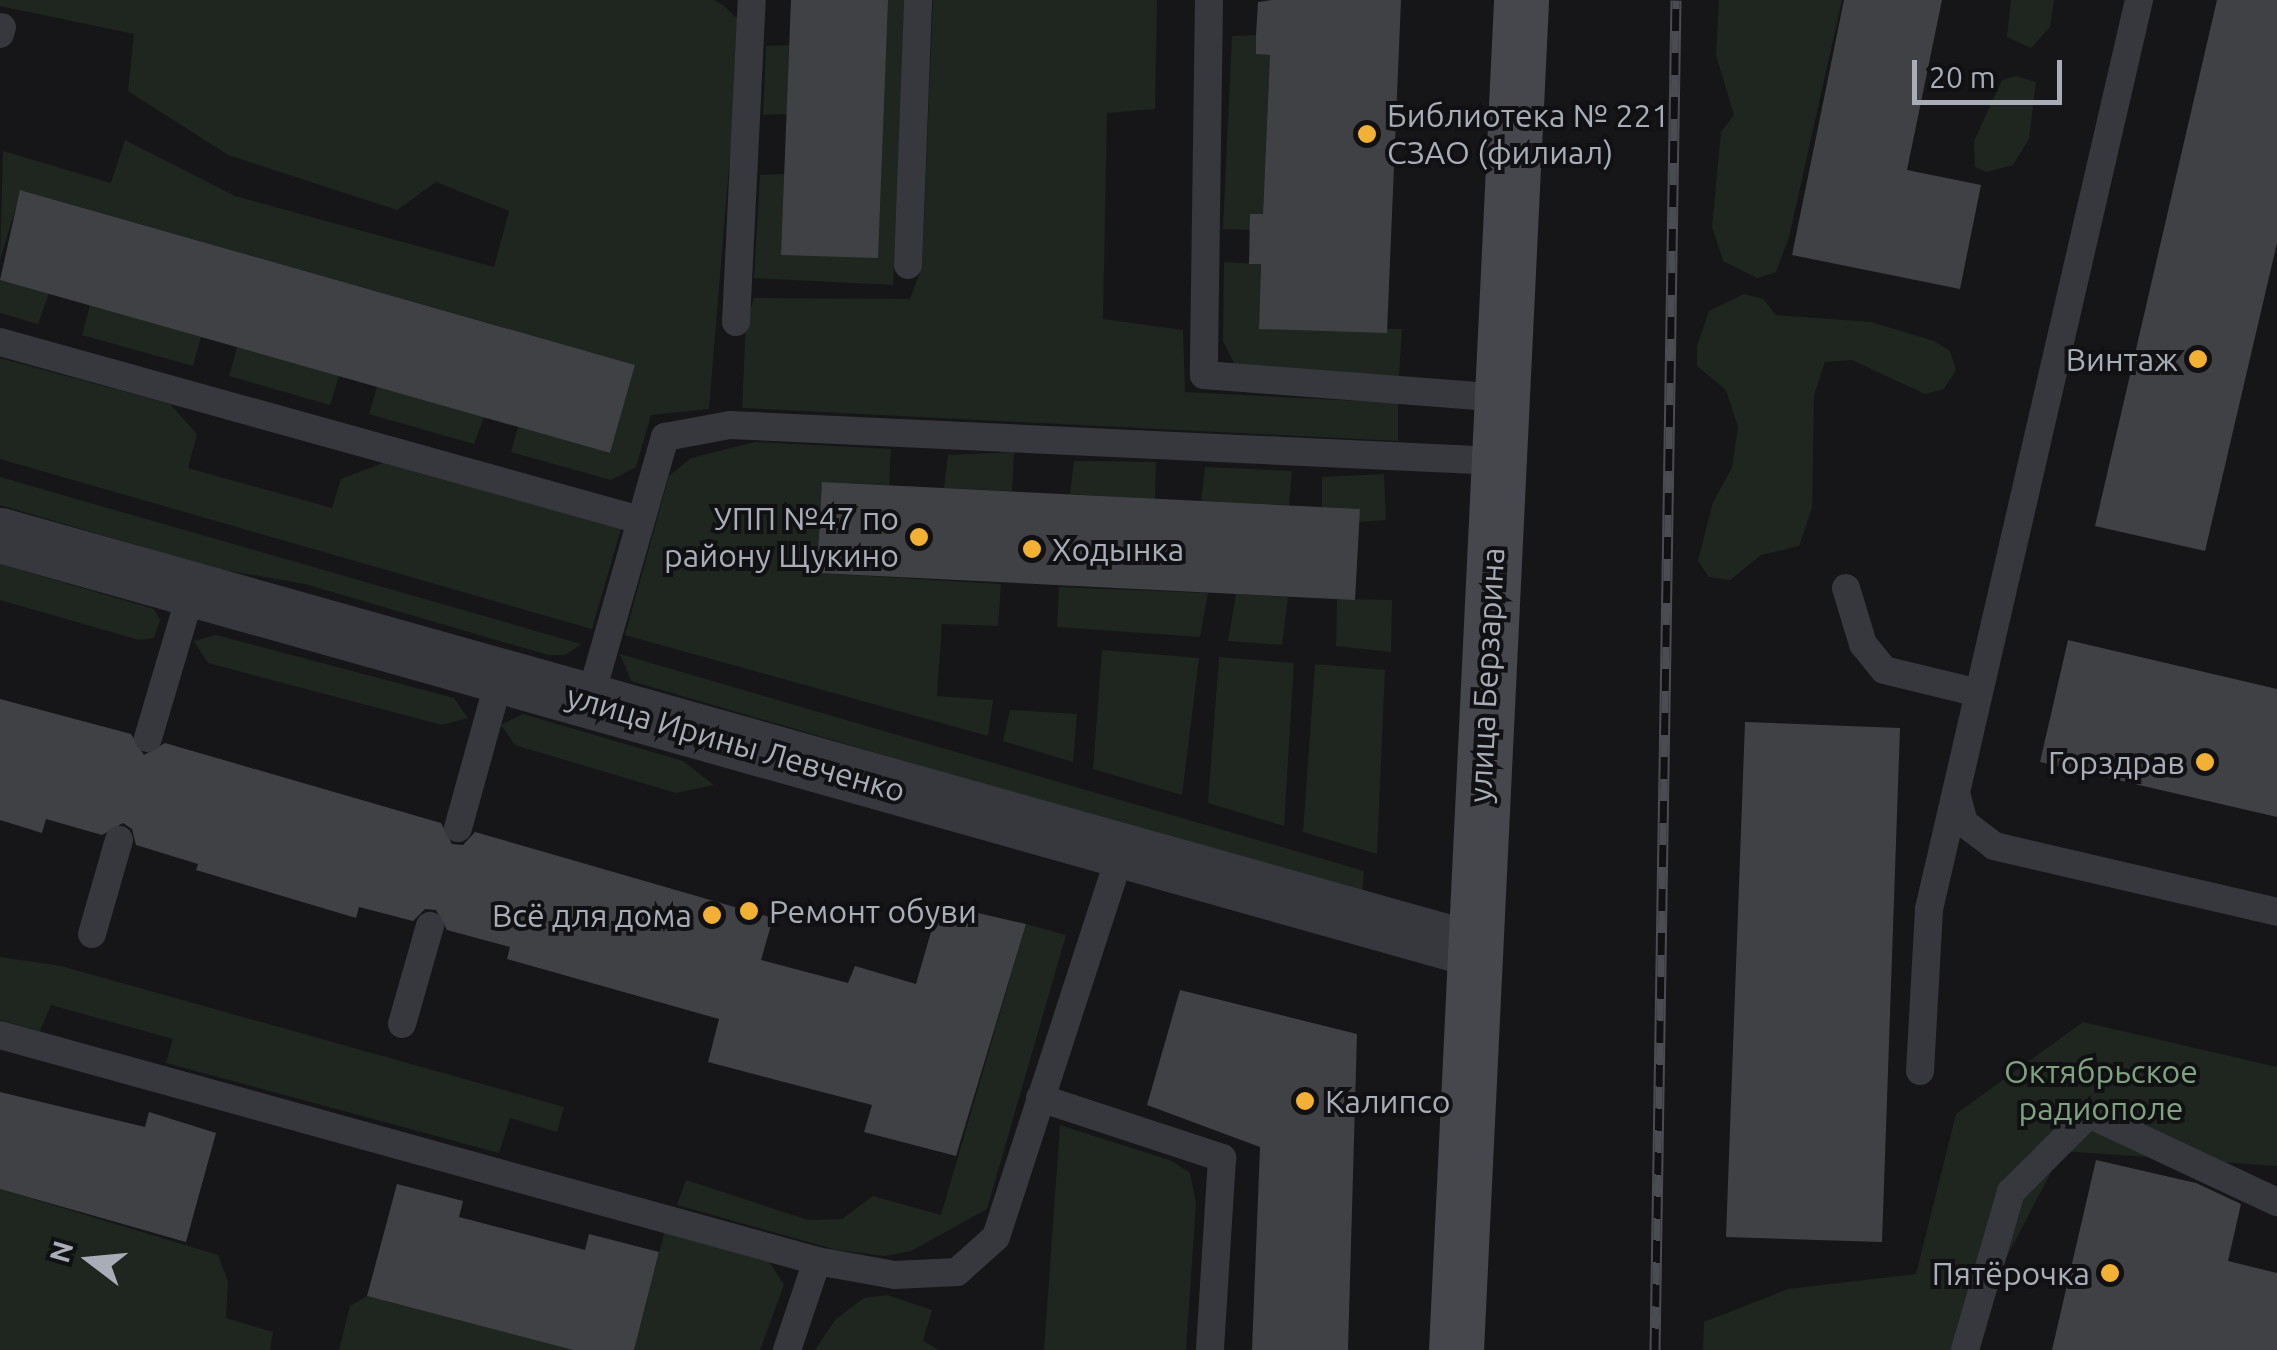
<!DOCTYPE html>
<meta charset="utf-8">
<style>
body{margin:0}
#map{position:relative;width:2277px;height:1350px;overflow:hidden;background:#161618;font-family:Ubuntu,sans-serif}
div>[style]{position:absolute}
.green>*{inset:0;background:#1e261f}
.building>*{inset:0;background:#404145}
.lane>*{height:28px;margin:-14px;padding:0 14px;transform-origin:14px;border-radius:14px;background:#37383d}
.street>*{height:55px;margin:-27.5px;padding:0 27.5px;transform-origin:27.5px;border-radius:27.5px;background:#37383d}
.secondary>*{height:55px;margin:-27.5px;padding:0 27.5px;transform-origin:27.5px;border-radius:27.5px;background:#45474d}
.rail>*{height:11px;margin-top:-5.5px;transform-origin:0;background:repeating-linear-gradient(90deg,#111113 0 22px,#4a4c52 0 44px);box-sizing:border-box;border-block:2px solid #4a4c52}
.dots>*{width:28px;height:28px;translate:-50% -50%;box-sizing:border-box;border:5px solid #111113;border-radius:50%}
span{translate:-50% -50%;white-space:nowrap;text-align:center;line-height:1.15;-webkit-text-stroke:8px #111113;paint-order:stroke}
.poi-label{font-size:32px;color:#a8adb8}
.left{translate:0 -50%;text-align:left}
.right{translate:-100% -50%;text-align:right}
.street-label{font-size:32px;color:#a8adb8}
.park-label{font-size:32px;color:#7fa381}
.north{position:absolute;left:40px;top:1210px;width:100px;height:100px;-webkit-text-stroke:8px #111113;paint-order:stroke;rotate:286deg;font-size:28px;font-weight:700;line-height:40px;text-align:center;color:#a8adb8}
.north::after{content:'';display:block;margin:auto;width:35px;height:45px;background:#a8adb8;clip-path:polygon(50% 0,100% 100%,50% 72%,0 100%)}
.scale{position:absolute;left:1912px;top:60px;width:150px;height:45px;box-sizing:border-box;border:5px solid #a8adb8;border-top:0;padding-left:12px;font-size:30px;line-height:35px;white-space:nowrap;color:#a8adb8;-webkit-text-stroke:8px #111113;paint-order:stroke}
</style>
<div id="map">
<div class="green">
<i style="clip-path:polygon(0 0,714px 0,723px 5px,741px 22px,709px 409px,651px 415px,636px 467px,611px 480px,511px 452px,518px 427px,610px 453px,635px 365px,21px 190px,0 260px,3px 151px,111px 183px,125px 140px,235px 196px,494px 267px,509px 211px,436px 182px,397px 210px,228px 155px,128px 91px,134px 34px,0 6px)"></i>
<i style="clip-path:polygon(888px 0,906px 0,893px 285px,754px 278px,760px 175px,784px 174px)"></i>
<i style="clip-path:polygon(933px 0,1157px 0,1155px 109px,1107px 113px,1103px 319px,1183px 330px,1185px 392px,1398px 403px,1398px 441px,742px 408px,746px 322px,754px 298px,910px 299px,922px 267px)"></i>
<i style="clip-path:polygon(1719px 0,1842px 0,1789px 237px,1776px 272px,1757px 278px,1723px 261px,1712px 227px,1721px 132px,1734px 115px,1716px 55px)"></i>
<i style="clip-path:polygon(2011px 0,2054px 0,2050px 27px,2031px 48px,2007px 37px)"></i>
<i style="clip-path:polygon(1256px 35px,1270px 55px,1263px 214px,1250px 230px,1223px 229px,1232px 36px)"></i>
<i style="clip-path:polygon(789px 45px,787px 114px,763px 115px,766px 46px)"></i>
<i style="clip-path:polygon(2016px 76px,2036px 82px,2029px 139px,2013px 165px,1987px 172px,1975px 167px,1974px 141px,2002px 80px)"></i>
<i style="clip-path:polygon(1224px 262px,1261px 264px,1259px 328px,1402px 329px,1399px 376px,1236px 367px,1223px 341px)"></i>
<i style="clip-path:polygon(0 280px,49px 293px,38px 324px,0 313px)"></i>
<i style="clip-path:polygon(1744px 294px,1763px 299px,1776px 315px,1871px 322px,1934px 341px,1950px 351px,1956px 370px,1944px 389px,1925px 394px,1852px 360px,1825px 362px,1814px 395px,1812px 508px,1799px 546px,1761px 555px,1730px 580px,1709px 577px,1698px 561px,1713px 502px,1732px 468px,1738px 427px,1726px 390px,1697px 366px,1697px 346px,1709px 311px)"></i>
<i style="clip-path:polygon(90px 305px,201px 337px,193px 366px,82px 335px)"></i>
<i style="clip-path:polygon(237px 347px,339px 376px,330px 405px,229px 376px)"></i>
<i style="clip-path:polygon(0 358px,170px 404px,197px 434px,188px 468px,332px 508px,341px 479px,383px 463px,621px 529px,592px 629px,0 459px)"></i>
<i style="clip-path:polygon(377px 387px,484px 417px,474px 444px,369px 414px)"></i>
<i style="clip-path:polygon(755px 442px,891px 449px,889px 485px,823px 482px,818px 573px,1001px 584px,998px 626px,942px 624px,937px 696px,993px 700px,988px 736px,625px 635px,669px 476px,691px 458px)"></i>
<i style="clip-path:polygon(1014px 452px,1012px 491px,944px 488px,948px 455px)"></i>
<i style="clip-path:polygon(1074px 461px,1156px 462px,1155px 499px,1070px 494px)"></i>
<i style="clip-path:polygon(1205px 467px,1292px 471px,1289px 505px,1201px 501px)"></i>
<i style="clip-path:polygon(1384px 474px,1386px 520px,1359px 522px,1360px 509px,1322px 507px,1322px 477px)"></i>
<i style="clip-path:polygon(0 477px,581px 644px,565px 655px,548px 655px,305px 584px,214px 568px,0 505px)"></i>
<i style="clip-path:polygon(0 564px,154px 609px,160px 620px,154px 638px,139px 640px,0 600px)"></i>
<i style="clip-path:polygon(1059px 587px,1208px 593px,1200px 637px,1057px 627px)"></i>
<i style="clip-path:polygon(1236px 594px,1288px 597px,1282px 645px,1228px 641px)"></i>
<i style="clip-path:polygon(1337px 599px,1392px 600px,1391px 652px,1336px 646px)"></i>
<i style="clip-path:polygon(216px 635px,454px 698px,468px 718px,442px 725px,208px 663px,194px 641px)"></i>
<i style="clip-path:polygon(1102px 650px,1199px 658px,1182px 795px,1093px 769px)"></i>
<i style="clip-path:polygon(620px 654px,1364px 871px,1362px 895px,631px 681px)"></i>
<i style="clip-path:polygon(1219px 657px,1294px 663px,1284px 826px,1208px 803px)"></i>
<i style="clip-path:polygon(1315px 664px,1385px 670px,1377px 854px,1303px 832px)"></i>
<i style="clip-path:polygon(1010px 710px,1077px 714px,1073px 762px,1003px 741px)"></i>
<i style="clip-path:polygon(523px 714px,683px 761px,714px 785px,676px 793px,515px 745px,501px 725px)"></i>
<i style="clip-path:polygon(1026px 924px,1066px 935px,987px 1209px,911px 1251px,885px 1256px,837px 1250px,677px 1205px,686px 1180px,808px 1220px,842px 1219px,873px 1196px,941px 1215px)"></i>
<i style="clip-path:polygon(0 957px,61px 966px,564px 1107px,557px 1132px,510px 1118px,499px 1153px,166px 1063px,173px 1039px,51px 1005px,40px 1031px,0 1020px)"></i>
<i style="clip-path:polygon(2083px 1022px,2277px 1067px,2277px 1166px,2062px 1151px,1964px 1339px,1973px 1350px,1703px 1350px,1704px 1322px,1788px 1289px,1916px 1274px,1956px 1114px)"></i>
<i style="clip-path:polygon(1060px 1125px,1172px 1161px,1190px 1173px,1196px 1203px,1186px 1350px,1044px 1350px)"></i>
<i style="clip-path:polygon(0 1189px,218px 1255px,228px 1282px,226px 1318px,273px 1332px,270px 1350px,0 1350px)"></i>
<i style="clip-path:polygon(665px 1230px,769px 1261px,784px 1285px,760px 1350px,634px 1350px)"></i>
<i style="clip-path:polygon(887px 1295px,932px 1310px,923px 1341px,939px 1350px,815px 1350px,836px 1319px,864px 1298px)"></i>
<i style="clip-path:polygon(367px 1296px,573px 1350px,339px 1350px,350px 1306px)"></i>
</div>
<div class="building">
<i style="clip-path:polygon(791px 0,888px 0,878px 258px,781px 255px)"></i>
<i style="clip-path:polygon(1272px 0,1401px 0,1387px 333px,1259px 329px,1261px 264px,1249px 264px,1250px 214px,1263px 214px,1270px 55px,1256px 54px,1256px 35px,1258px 2px)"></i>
<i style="clip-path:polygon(1844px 0,1942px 0,1907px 170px,1981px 185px,1960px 289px,1792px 255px)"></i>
<i style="clip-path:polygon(2217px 0,2277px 0,2277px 243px,2205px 551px,2095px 526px)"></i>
<i style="clip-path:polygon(20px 190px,635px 365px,610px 453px,0 280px)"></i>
<i style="clip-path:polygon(822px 482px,1360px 509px,1355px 600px,817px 573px)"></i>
<i style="clip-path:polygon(2068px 640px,2277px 689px,2277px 817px,2040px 762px)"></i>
<i style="clip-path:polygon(0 699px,131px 734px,144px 755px,165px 743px,441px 823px,452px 844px,463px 845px,475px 832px,773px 918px,761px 960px,848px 983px,855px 966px,916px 984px,939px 904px,1026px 924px,956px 1156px,864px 1132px,872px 1105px,708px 1062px,719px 1019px,507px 959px,510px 947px,447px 930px,436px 910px,425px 909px,413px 921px,359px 907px,356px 918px,196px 870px,198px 864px,136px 845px,132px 829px,123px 823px,102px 835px,46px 819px,42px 833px,0 820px)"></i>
<i style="clip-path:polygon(1745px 722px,1900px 728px,1882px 1242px,1726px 1237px)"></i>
<i style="clip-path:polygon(1180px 990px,1357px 1034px,1348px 1350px,1252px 1350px,1260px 1147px,1147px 1105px)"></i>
<i style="clip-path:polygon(0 1092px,145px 1127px,149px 1112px,216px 1133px,186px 1242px,0 1189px)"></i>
<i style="clip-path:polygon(2096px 1160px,2196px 1183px,2241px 1204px,2228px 1261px,2277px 1273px,2277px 1350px,2052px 1350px)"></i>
<i style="clip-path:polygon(397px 1184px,463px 1201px,459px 1217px,585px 1250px,589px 1234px,659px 1252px,634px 1350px,573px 1350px,367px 1296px)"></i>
</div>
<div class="lane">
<i style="left:1209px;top:0;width:375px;rotate:90.8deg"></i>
<i style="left:1204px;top:375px;width:297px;rotate:4.4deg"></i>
<i style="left:0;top:34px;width:7px;rotate:-74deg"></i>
<i style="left:908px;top:265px;width:265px;rotate:-87.8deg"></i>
<i style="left:736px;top:322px;width:322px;rotate:-87.2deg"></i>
<i style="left:0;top:342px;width:664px;rotate:15.54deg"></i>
<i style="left:1846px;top:588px;width:59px;rotate:73.1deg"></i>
<i style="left:1863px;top:644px;width:33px;rotate:51deg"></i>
<i style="left:1884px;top:670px;width:97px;rotate:13.7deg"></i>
<i style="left:589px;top:702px;width:276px;rotate:-74deg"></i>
<i style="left:665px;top:437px;width:66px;rotate:-10.5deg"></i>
<i style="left:730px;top:425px;width:768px;rotate:2.69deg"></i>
<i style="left:148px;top:738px;width:155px;rotate:-73.5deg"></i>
<i style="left:1956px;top:793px;width:31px;rotate:75deg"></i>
<i style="left:1964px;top:823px;width:38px;rotate:37deg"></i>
<i style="left:1994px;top:846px;width:291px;rotate:13.1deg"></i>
<i style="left:458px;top:828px;width:157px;rotate:-74.5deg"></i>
<i style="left:92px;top:934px;width:98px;rotate:-74deg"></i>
<i style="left:402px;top:1024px;width:102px;rotate:-74.1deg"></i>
<i style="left:0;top:1035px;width:848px;rotate:15.46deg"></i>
<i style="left:817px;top:1261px;width:79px;rotate:10.2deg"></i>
<i style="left:895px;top:1275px;width:62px;rotate:-2.8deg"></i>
<i style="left:957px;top:1272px;width:52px;rotate:-41.9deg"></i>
<i style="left:996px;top:1237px;width:405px;rotate:-72deg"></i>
<i style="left:1920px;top:1071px;width:162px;rotate:-86.8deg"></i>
<i style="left:1929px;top:909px;width:933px;rotate:-76.99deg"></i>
<i style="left:1040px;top:1098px;width:192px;rotate:18.2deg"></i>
<i style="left:1222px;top:1158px;width:192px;rotate:93.6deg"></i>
<i style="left:787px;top:1350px;width:94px;rotate:-71.4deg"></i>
<i style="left:1965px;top:1350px;width:165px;rotate:-73.8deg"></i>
<i style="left:2011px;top:1192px;width:110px;rotate:-45deg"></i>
<i style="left:2089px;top:1114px;width:208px;rotate:25.1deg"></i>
</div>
<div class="street">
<i style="left:0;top:535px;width:1530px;rotate:15.7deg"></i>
</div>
<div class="secondary">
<i style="left:1456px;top:1350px;width:1352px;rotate:-87.24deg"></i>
</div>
<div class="rail">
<i style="left:1655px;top:1350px;width:1350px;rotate:-89.11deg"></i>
</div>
<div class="dots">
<i style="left:1367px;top:134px;background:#f2b134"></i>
<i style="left:2198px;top:359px;background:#f2b134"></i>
<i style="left:919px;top:537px;background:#f2b134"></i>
<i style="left:1032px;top:549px;background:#f2b134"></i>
<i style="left:2205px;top:762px;background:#f2b134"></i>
<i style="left:749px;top:911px;background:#f2b134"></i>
<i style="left:712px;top:915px;background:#f2b134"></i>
<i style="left:1305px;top:1101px;background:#f2b134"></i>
<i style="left:2110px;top:1273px;background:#f2b134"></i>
</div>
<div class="poi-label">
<span class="left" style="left:1387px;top:134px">Библиотека № 221<br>СЗАО (филиал)</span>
<span class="right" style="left:2178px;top:359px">Винтаж</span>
<span class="right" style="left:899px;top:537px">УПП №47 по<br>району Щукино</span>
<span class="left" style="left:1052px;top:549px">Ходынка</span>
<span class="right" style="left:2185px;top:762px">Горздрав</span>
<span class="left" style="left:769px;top:911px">Ремонт обуви</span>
<span class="right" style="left:692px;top:915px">Всё для дома</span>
<span class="left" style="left:1325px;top:1101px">Калипсо</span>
<span class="right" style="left:2090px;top:1273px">Пятёрочка</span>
</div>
<div class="street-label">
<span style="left:1486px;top:675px;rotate:-87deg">улица Берзарина</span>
<span style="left:736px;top:743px;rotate:16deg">улица Ирины Левченко</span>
</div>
<div class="park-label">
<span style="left:2101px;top:1090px">Октябрьское<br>радиополе</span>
</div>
<div class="north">N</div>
<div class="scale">20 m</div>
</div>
